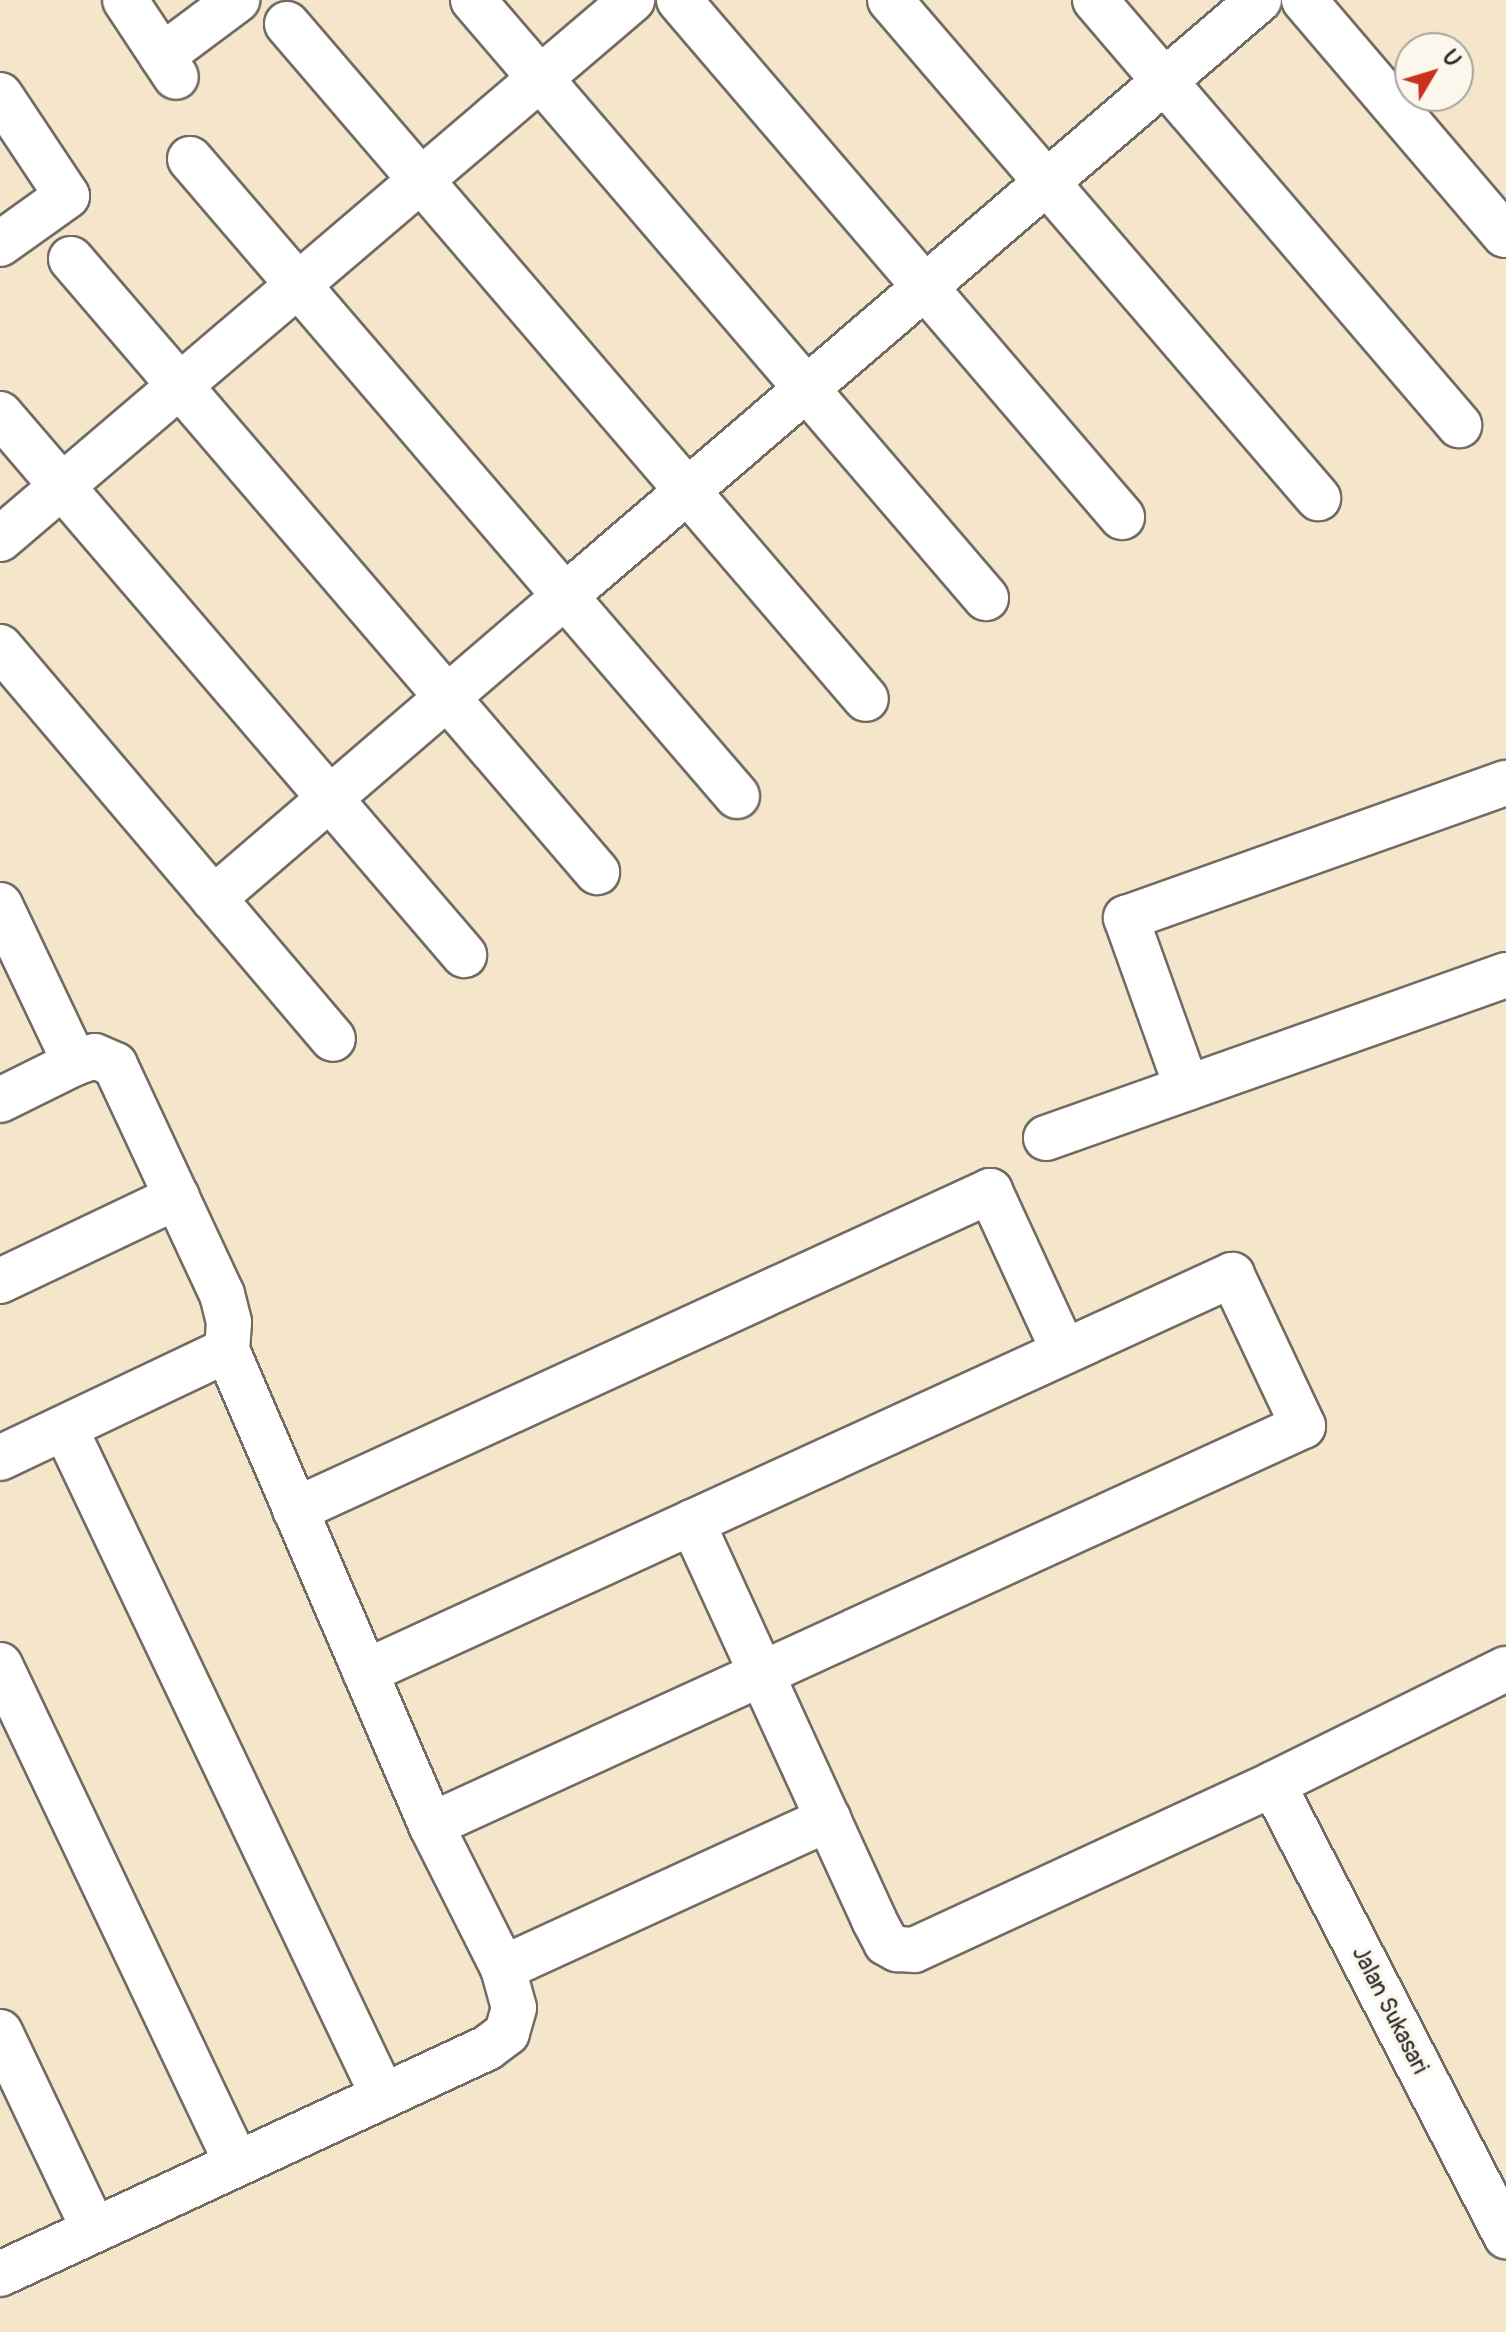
<!DOCTYPE html>
<style>
body{margin:0}
#map{position:relative;width:1506px;height:2332px;overflow:hidden;background:#f4e5cb;font-family:Pangolin,sans-serif}
div>[style]{position:absolute}
.roads{filter:drop-shadow(2px 0 #716c63) drop-shadow(-2px 0 #716c63) drop-shadow(0 2px #716c63) drop-shadow(0 -2px #716c63)}
.minor>*{height:44px;margin:-22px;padding:0 22px;transform-origin:22px;border-radius:22px;background:#fff}
span{translate:-50% -50%;white-space:nowrap;text-align:center;line-height:1.15;-webkit-text-stroke:7px #fbf7ec;paint-order:stroke}
.street-label{font-size:24px;color:#2b2b2b}
.north{position:absolute;left:1394px;top:32px;width:80px;height:80px;box-sizing:border-box;background:#fbf7ec;border:2px solid #a8a59f;border-radius:50%;rotate:52deg;font-size:22px;font-weight:700;line-height:32px;text-align:center;color:#2b2b2b}
.north::after{content:'';display:block;margin:auto;width:28px;height:36px;background:#c8321e;clip-path:polygon(50% 0,100% 100%,50% 72%,0 100%)}
</style>
<div id="map">
<div class="roads">
<div class="minor">
<i style="left:125px;top:0;width:92px;rotate:56.5deg"></i>
<i style="left:473px;top:0;width:788px;rotate:49.38deg"></i>
<i style="left:679px;top:0;width:681px;rotate:49.41deg"></i>
<i style="left:890px;top:0;width:657px;rotate:49.32deg"></i>
<i style="left:1095px;top:0;width:560px;rotate:49.42deg"></i>
<i style="left:1304px;top:0;width:309px;rotate:49.5deg"></i>
<i style="left:287px;top:24px;width:889px;rotate:49.38deg"></i>
<i style="left:162px;top:56px;width:94px;rotate:-36.7deg"></i>
<i style="left:0;top:95px;width:121px;rotate:56.4deg"></i>
<i style="left:67px;top:196px;width:82px;rotate:144.4deg"></i>
<i style="left:190px;top:159px;width:576px;rotate:49.37deg"></i>
<i style="left:565px;top:596px;width:464px;rotate:139.3deg"></i>
<i style="left:71px;top:259px;width:808px;rotate:49.37deg"></i>
<i style="left:0;top:414px;width:713px;rotate:49.38deg"></i>
<i style="left:0;top:539px;width:831px;rotate:-40.46deg"></i>
<i style="left:0;top:647px;width:514px;rotate:49.65deg"></i>
<i style="left:737px;top:796px;width:264px;rotate:-130.7deg"></i>
<i style="left:565px;top:596px;width:915px;rotate:-40.66deg"></i>
<i style="left:0;top:905px;width:175px;rotate:64.6deg"></i>
<i style="left:75px;top:1063px;width:21px;rotate:-19deg"></i>
<i style="left:95px;top:1056px;width:22px;rotate:24deg"></i>
<i style="left:115px;top:1065px;width:253px;rotate:65deg"></i>
<i style="left:222px;top:1294px;width:29px;rotate:76deg"></i>
<i style="left:229px;top:1322px;width:28px;rotate:94deg"></i>
<i style="left:227px;top:1350px;width:517px;rotate:66.76deg"></i>
<i style="left:431px;top:1825px;width:160px;rotate:63.3deg"></i>
<i style="left:503px;top:1968px;width:41px;rotate:74.6deg"></i>
<i style="left:514px;top:2008px;width:26px;rotate:106deg"></i>
<i style="left:507px;top:2033px;width:25px;rotate:143deg"></i>
<i style="left:487px;top:2048px;width:537px;rotate:155.11deg"></i>
<i style="left:1187px;top:1088px;width:181px;rotate:-109.7deg"></i>
<i style="left:1126px;top:918px;width:403px;rotate:-19.6deg"></i>
<i style="left:0;top:1100px;width:84px;rotate:-26.3deg"></i>
<i style="left:1046px;top:1138px;width:488px;rotate:-19.5deg"></i>
<i style="left:0;top:1281px;width:196px;rotate:-25.4deg"></i>
<i style="left:65px;top:1428px;width:740px;rotate:64.54deg"></i>
<i style="left:0;top:1458px;width:251px;rotate:-25.4deg"></i>
<i style="left:295px;top:1510px;width:765px;rotate:-24.65deg"></i>
<i style="left:990px;top:1191px;width:177px;rotate:65.3deg"></i>
<i style="left:692px;top:1522px;width:438px;rotate:65.4deg"></i>
<i style="left:874px;top:1920px;width:26px;rotate:62deg"></i>
<i style="left:886px;top:1943px;width:13px;rotate:29deg"></i>
<i style="left:897px;top:1949px;width:17px;rotate:3deg"></i>
<i style="left:914px;top:1950px;width:396px;rotate:-24.8deg"></i>
<i style="left:1273px;top:1784px;width:260px;rotate:-26.3deg"></i>
<i style="left:0;top:1665px;width:552px;rotate:64.59deg"></i>
<i style="left:365px;top:1672px;width:954px;rotate:-24.6deg"></i>
<i style="left:1232px;top:1275px;width:167px;rotate:64.8deg"></i>
<i style="left:1303px;top:1426px;width:959px;rotate:155.41deg"></i>
<i style="left:1273px;top:1784px;width:509px;rotate:62.73deg"></i>
<i style="left:503px;top:1968px;width:358px;rotate:-24.6deg"></i>
<i style="left:0;top:2032px;width:219px;rotate:64.6deg"></i>
</div>
</div>
<div class="street-label">
<span style="left:1390px;top:2010px;rotate:63deg">Jalan Sukasari</span>
</div>
<div class="north">U</div>
</div>
